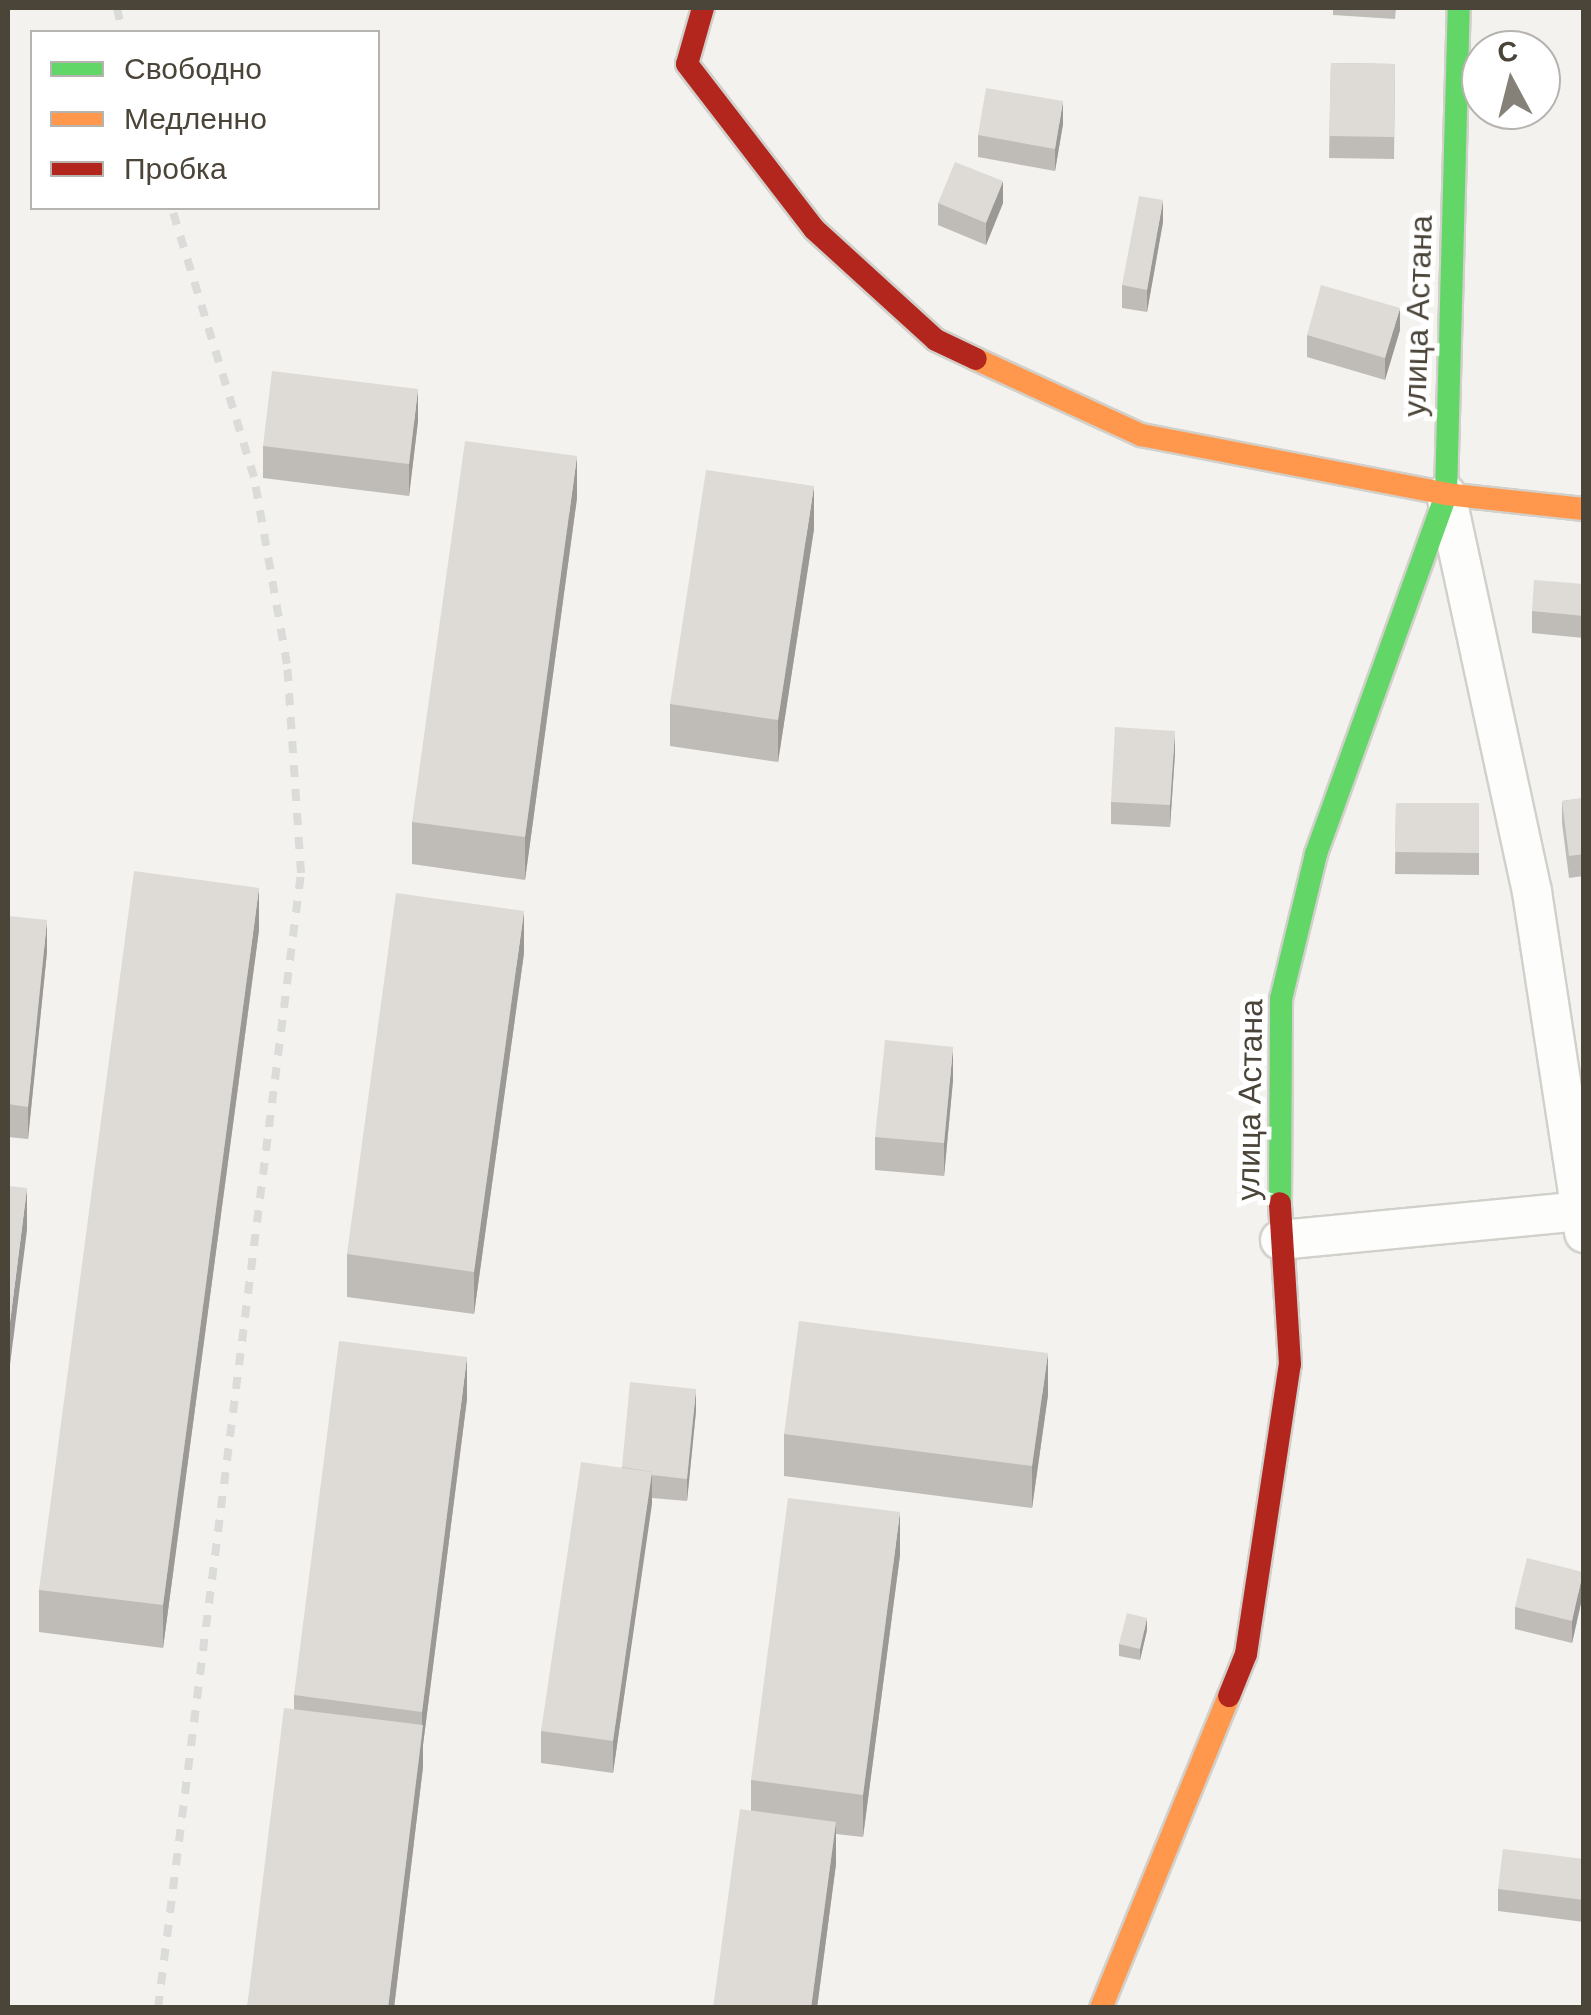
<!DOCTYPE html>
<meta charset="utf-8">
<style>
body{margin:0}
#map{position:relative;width:1591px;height:2015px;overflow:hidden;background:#f4f2ee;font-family:Arial,sans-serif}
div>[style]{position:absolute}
.roads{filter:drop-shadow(2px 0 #d2d0cb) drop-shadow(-2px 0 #d2d0cb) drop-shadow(0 2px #d2d0cb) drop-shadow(0 -2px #d2d0cb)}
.street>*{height:38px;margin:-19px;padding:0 19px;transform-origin:19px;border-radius:19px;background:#fdfdfc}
.fast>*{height:22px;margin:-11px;padding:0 11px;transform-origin:11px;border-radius:11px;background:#63d668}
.slow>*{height:22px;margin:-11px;padding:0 11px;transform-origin:11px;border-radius:11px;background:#ff974d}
.jam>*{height:22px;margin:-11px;padding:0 11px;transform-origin:11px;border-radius:11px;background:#b3261e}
.rail>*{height:8px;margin-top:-4px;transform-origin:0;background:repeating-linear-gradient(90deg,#dbdbda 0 12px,transparent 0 24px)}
.wall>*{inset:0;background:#bfbcb8}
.shaded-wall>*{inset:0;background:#9b9996}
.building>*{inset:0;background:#dedbd6}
span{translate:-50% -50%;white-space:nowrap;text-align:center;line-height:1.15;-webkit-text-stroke:10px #fff;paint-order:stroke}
.street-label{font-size:32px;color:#4b4439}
.frame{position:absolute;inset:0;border:10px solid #4b4439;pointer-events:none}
.legend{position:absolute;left:30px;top:30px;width:350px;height:180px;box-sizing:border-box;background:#fff;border:2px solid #b7b4b0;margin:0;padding:12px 18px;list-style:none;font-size:30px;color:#4b4439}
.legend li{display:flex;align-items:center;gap:20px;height:50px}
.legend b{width:50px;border:2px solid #b7b4b0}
.north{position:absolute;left:1461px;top:30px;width:100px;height:100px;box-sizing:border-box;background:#fff;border:2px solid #b7b4b0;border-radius:50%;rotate:353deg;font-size:28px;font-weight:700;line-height:40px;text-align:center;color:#4b4439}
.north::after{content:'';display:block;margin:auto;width:35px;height:45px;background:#868178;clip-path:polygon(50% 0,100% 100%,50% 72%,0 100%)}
</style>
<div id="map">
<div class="roads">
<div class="street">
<i style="left:1446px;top:494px;width:407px;rotate:77.8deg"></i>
<i style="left:1532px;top:892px;width:345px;rotate:81.3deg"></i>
<i style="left:1280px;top:1240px;width:301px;rotate:-5.5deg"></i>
</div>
<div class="fast">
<i style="left:1280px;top:1203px;width:204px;rotate:-89.7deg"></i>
<i style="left:1281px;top:999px;width:149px;rotate:-76.4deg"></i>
<i style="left:1316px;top:854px;width:383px;rotate:-70.1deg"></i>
<i style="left:1446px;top:494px;width:486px;rotate:-88.5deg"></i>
</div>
<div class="slow">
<i style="left:976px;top:359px;width:182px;rotate:24.7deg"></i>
<i style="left:1141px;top:435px;width:311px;rotate:10.9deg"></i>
<i style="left:1446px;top:494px;width:139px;rotate:6.2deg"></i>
<i style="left:1101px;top:2008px;width:337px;rotate:-67.7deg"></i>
</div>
<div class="jam">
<i style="left:703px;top:8px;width:58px;rotate:105.9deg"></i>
<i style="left:687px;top:64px;width:208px;rotate:52.4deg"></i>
<i style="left:814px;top:229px;width:165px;rotate:42.3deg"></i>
<i style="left:936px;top:340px;width:44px;rotate:25.4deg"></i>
<i style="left:1229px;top:1696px;width:45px;rotate:-68deg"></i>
<i style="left:1246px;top:1654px;width:293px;rotate:-81.4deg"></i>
<i style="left:1290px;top:1364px;width:161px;rotate:-93.6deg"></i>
</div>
</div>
<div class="rail">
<i style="left:117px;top:8px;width:25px;rotate:78deg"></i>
<i style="left:158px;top:2008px;width:1144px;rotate:-82.82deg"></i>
<i style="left:301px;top:873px;width:209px;rotate:-93.8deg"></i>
<i style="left:287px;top:664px;width:190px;rotate:-100deg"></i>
<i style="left:254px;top:477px;width:281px;rotate:-107deg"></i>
</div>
<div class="wall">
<i style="clip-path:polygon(1333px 8px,1396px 8px,1395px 19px,1333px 15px)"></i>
<i style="clip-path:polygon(1331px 63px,1395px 64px,1394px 159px,1329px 158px)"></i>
<i style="clip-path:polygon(1063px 124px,1055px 171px,978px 157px,978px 135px)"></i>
<i style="clip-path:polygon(938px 203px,1003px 203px,986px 245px,938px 225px)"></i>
<i style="clip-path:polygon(1163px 222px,1147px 312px,1122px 308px,1122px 285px)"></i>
<i style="clip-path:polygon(1400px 330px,1385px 380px,1307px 357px,1307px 335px)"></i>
<i style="clip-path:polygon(418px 421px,409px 496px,263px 478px,263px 446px)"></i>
<i style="clip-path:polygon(577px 498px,525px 880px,412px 864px,412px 822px)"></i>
<i style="clip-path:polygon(814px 529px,778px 762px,670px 746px,670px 704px)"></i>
<i style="clip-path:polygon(1584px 584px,1584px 638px,1532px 633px,1532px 611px)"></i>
<i style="clip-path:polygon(1175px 753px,1170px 827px,1111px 824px,1111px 802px)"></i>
<i style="clip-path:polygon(1584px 798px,1584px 876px,1569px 878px,1562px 823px,1562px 801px)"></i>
<i style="clip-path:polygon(1396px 803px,1479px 803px,1479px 875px,1395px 874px)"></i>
<i style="clip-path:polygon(8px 916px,47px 952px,28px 1139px,8px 1137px)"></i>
<i style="clip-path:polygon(259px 930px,163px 1648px,39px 1632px,39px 1590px)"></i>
<i style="clip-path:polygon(524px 953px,474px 1314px,347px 1297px,347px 1254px)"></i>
<i style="clip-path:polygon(953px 1080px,944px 1176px,875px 1170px,875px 1137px)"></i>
<i style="clip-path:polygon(1048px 1395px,1032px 1508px,784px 1476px,784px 1434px)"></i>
<i style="clip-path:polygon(467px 1399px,423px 1745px,423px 1767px,394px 2008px,247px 2008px,294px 1709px,294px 1695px)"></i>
<i style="clip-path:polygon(696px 1411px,687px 1501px,652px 1498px,613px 1773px,541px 1763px,541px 1731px,622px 1467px)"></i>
<i style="clip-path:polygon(900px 1555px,863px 1837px,836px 1834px,836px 1864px,817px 2008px,713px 2008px,751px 1811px,751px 1780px)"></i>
<i style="clip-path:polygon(1583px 1594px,1572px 1643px,1515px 1629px,1515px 1607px)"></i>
<i style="clip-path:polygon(1147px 1630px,1140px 1660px,1119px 1656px,1119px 1644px)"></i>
<i style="clip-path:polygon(1584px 1859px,1584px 1922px,1498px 1911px,1498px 1889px)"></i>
</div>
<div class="shaded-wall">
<i style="clip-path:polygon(1063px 101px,1063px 124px,1055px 171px,1055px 149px)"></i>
<i style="clip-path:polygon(1003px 181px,1003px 203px,986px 245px,986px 223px)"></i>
<i style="clip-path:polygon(1163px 200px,1163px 222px,1147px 312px,1147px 290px)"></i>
<i style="clip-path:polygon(1400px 308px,1400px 330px,1385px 380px,1385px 358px)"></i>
<i style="clip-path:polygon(418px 389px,418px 421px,409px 496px,409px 464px)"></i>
<i style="clip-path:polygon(577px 456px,577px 498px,525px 880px,525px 837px)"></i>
<i style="clip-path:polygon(814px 486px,814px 529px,778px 762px,778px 720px)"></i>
<i style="clip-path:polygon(1175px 731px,1175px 753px,1170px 827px,1170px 805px)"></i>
<i style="clip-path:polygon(259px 888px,259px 930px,163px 1648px,163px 1605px)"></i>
<i style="clip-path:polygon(524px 911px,524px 953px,474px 1314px,474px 1272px)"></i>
<i style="clip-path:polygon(47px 920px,47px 952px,28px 1139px,28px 1107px)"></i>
<i style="clip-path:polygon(953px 1047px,953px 1080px,944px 1176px,944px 1143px)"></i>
<i style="clip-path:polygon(27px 1188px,27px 1230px,8px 1381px,8px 1338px)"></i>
<i style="clip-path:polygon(1048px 1353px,1048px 1395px,1032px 1508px,1032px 1466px)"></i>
<i style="clip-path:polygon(467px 1357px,467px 1399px,423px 1745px,423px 1767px,394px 2008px,388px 2008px,422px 1734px,422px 1712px)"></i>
<i style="clip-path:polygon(696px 1389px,696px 1411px,687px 1501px,687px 1479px)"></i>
<i style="clip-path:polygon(652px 1472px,652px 1504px,613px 1773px,613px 1741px)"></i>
<i style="clip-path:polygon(900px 1512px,900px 1555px,863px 1837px,863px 1795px)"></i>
<i style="clip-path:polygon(1583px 1572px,1583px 1594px,1572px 1643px,1572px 1621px)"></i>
<i style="clip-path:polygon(1147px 1618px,1147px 1630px,1140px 1660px,1140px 1649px)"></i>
<i style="clip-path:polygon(836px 1822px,836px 1864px,817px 2008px,811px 2008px)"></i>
</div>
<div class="building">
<i style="clip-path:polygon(1331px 63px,1395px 64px,1394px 137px,1329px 136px)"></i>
<i style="clip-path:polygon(986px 88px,1063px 101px,1055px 149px,978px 135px)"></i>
<i style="clip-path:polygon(955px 162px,1003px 181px,986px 223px,938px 203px)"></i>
<i style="clip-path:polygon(1139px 196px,1163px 200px,1147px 290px,1122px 285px)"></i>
<i style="clip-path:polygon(1321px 285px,1400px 308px,1385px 358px,1307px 335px)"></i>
<i style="clip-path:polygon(272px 371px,418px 389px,409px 464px,263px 446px)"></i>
<i style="clip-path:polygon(465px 441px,577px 456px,525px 837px,412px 822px)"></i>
<i style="clip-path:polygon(706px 470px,814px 486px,778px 720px,670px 704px)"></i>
<i style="clip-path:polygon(1534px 580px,1584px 584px,1584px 616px,1532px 611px)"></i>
<i style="clip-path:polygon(1115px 727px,1175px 731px,1170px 805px,1111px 802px)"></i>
<i style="clip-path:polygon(1584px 798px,1584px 854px,1569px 856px,1562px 801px)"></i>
<i style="clip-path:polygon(1396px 803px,1479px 803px,1479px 853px,1395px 852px)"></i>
<i style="clip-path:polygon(134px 871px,259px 888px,163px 1605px,39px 1590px)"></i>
<i style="clip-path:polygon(396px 893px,524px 911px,474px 1272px,347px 1254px)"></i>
<i style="clip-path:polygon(8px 916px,47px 920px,28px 1107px,8px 1104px)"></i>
<i style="clip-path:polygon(885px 1040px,953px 1047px,944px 1143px,875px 1137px)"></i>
<i style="clip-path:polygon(8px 1186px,27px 1188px,8px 1338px)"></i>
<i style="clip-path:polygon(799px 1321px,1048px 1353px,1032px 1466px,784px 1434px)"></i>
<i style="clip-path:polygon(339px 1341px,467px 1357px,422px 1712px,294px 1695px)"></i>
<i style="clip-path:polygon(630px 1382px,696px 1389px,687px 1479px,652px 1475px,652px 1472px,622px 1467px)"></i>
<i style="clip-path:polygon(581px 1462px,652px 1472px,613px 1741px,541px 1731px)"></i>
<i style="clip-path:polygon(788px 1498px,900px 1512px,863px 1795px,751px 1780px)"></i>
<i style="clip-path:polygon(1527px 1558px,1583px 1572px,1572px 1621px,1515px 1607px)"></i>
<i style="clip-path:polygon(1127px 1613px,1147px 1618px,1140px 1649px,1119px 1644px)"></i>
<i style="clip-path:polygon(284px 1708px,423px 1725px,388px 2008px,247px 2008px)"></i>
<i style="clip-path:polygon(740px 1809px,836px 1822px,811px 2008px,713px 2008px)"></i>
<i style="clip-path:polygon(1503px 1849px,1584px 1859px,1584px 1900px,1498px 1889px)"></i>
</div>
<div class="street-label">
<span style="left:1418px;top:316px;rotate:-88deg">улица Астана</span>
<span style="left:1250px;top:1100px;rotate:-89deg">улица Астана</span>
</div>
<div class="frame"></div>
<ul class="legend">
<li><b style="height:12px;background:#63d668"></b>Свободно</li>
<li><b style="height:12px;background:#ff974d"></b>Медленно</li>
<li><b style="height:12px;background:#b3261e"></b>Пробка</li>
</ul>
<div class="north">С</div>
</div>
